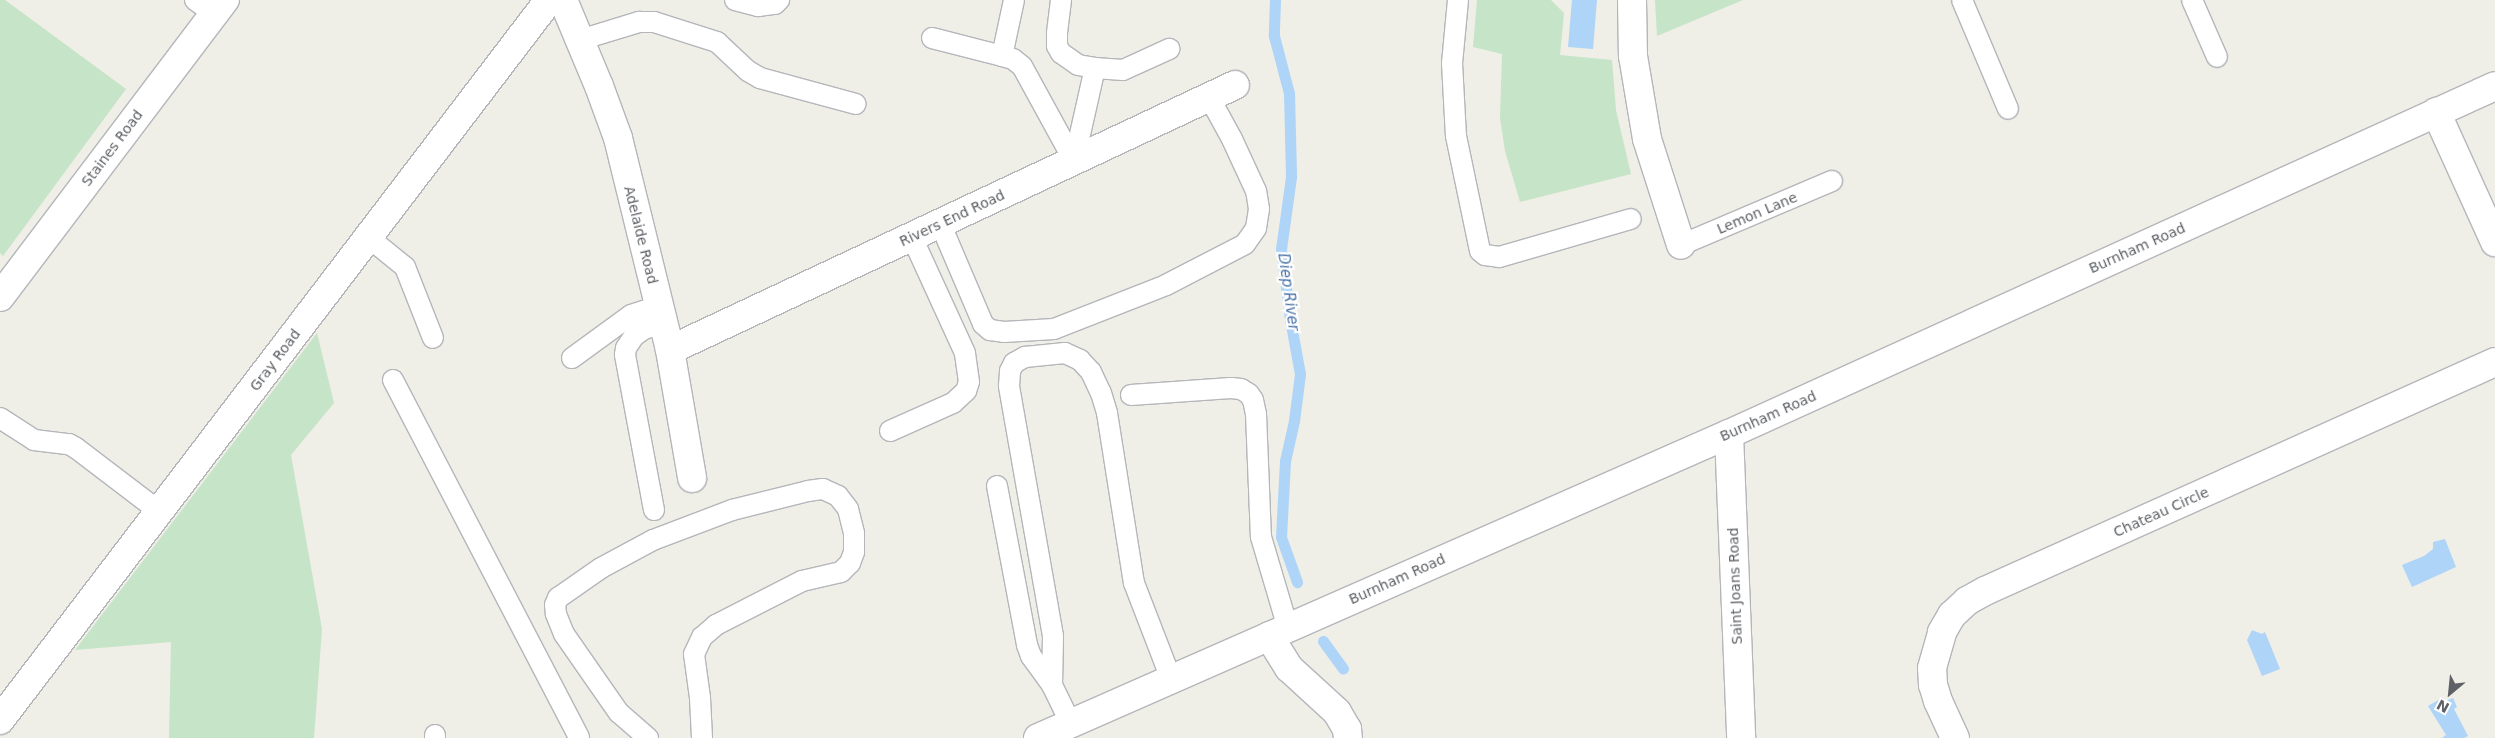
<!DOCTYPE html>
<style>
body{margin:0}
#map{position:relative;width:2495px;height:738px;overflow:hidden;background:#efeee7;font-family:"DejaVu Sans",sans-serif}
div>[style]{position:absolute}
.green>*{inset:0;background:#c6e4c7}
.water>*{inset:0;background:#aed4f8}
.stream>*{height:11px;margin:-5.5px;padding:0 5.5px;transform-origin:5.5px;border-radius:5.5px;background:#aed4f8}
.roads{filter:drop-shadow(1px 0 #b4b6ba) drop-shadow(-1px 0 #b4b6ba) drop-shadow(0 1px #b4b6ba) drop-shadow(0 -1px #b4b6ba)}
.lane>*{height:20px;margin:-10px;padding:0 10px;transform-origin:10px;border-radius:10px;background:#fff}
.street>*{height:28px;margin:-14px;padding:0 14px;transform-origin:14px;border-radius:14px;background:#fff}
.secondary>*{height:28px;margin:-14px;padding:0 14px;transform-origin:14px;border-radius:14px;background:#fff}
span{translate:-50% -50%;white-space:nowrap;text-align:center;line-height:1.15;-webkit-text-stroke:4.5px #fff;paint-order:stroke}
.street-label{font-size:14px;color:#5e6166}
.water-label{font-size:15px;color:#4c75a9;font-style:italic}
.north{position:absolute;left:2425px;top:668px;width:50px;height:50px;-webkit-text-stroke:4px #fff;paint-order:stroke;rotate:208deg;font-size:14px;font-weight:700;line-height:20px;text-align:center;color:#5e6166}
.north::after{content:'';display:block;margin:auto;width:18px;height:22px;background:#5e6166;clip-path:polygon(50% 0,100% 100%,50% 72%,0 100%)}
</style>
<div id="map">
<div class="green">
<i style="clip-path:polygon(0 0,5px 0,126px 89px,3px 256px,0 253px)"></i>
<i style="clip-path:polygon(1477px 0,1551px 0,1564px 13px,1560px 55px,1612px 60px,1616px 110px,1631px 174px,1520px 202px,1505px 151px,1500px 118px,1502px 54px,1473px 47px)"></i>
<i style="clip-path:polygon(1655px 0,1743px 0,1657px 36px)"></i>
<i style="clip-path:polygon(317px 333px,334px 403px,291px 455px,322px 629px,314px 738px,169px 738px,171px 642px,75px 650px)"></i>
</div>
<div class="water">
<i style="clip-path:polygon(1572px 0,1597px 0,1593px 49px,1568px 47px)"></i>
<i style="clip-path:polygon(2445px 539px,2456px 567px,2412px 587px,2402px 565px,2424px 556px,2433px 549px,2433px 542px)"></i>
<i style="clip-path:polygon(2252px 630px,2262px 634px,2265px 632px,2280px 669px,2262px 676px,2247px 640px)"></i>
<i style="clip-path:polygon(2453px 698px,2457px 707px,2454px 709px,2468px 736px,2464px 738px,2442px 738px,2446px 735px,2428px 706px,2440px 699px,2443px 702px)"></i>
</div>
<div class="stream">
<i style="left:1275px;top:0;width:36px;rotate:92deg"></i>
<i style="left:1274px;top:36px;width:59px;rotate:75.3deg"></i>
<i style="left:1289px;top:93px;width:84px;rotate:88.6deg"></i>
<i style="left:1291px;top:177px;width:73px;rotate:97.9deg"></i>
<i style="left:1281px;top:249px;width:71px;rotate:82.7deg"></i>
<i style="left:1290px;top:319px;width:56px;rotate:79.7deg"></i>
<i style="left:1300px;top:374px;width:47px;rotate:97.3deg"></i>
<i style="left:1294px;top:421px;width:41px;rotate:102.7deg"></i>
<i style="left:1285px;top:461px;width:76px;rotate:93deg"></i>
<i style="left:1281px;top:537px;width:48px;rotate:70.4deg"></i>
<i style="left:1323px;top:641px;width:34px;rotate:54deg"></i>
</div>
<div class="roads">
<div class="lane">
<i style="left:195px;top:0;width:24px;rotate:35deg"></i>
<i style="left:735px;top:0;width:24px;rotate:15deg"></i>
<i style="left:758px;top:6px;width:17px;rotate:-7deg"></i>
<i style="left:775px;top:4px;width:6px;rotate:-45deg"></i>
<i style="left:1014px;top:0;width:57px;rotate:102.1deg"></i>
<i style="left:1002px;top:56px;width:11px;rotate:15deg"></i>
<i style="left:1013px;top:59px;width:11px;rotate:38deg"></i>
<i style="left:1022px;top:66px;width:108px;rotate:61.3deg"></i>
<i style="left:1061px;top:0;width:34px;rotate:97deg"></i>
<i style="left:1057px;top:34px;width:12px;rotate:90deg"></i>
<i style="left:1057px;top:46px;width:8px;rotate:60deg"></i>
<i style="left:1061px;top:53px;width:21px;rotate:35deg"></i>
<i style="left:1078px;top:65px;width:17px;rotate:10deg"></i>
<i style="left:1458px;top:0;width:63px;rotate:95.4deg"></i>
<i style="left:1452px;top:63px;width:73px;rotate:86.9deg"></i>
<i style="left:1456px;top:136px;width:117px;rotate:78.2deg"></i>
<i style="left:1480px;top:251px;width:6px;rotate:39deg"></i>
<i style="left:1485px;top:255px;width:14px;rotate:8deg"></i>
<i style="left:1499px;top:257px;width:137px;rotate:-16.1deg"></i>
<i style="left:1962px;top:0;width:118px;rotate:67.1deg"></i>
<i style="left:2192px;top:0;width:62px;rotate:66.3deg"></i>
<i style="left:932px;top:38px;width:72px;rotate:14.4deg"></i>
<i style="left:580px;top:40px;width:62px;rotate:-17deg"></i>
<i style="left:639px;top:22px;width:15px"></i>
<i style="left:654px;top:22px;width:66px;rotate:17.6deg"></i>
<i style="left:717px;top:42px;width:42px;rotate:43.1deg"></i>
<i style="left:748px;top:71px;width:14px;rotate:30deg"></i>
<i style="left:760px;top:78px;width:99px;rotate:15.2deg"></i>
<i style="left:1074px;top:161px;width:95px;rotate:-77.3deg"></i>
<i style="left:1095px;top:68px;width:28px;rotate:4deg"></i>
<i style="left:1123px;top:70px;width:51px;rotate:-24.5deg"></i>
<i style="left:940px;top:223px;width:110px;rotate:66.9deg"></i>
<i style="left:983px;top:324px;width:9px;rotate:41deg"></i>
<i style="left:990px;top:330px;width:14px;rotate:8deg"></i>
<i style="left:1004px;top:332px;width:50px;rotate:-3.4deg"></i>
<i style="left:1054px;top:329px;width:120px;rotate:-21.4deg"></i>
<i style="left:1166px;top:285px;width:89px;rotate:-27.4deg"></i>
<i style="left:1245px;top:244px;width:19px;rotate:-55deg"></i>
<i style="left:1256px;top:228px;width:19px;rotate:-81deg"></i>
<i style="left:1259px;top:209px;width:18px;rotate:-99deg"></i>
<i style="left:1256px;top:191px;width:57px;rotate:-114.8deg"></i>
<i style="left:1232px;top:139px;width:48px;rotate:-118.7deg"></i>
<i style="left:368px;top:237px;width:48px;rotate:39deg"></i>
<i style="left:405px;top:267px;width:76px;rotate:68.5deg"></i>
<i style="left:1681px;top:245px;width:164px;rotate:-23deg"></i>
<i style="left:572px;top:358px;width:73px;rotate:-36.1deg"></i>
<i style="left:631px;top:315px;width:29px;rotate:-18deg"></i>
<i style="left:393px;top:380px;width:403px;rotate:62.5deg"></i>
<i style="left:1131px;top:395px;width:100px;rotate:-4deg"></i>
<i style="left:1231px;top:388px;width:10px;rotate:6deg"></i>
<i style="left:1241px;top:389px;width:9px;rotate:32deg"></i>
<i style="left:1249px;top:394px;width:7px;rotate:56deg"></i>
<i style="left:1253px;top:400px;width:14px;rotate:78deg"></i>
<i style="left:1256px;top:414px;width:123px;rotate:87.7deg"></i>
<i style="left:1261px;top:537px;width:95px;rotate:73.5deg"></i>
<i style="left:0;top:418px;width:40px;rotate:32.9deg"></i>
<i style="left:34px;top:440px;width:35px;rotate:7deg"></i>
<i style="left:69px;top:444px;width:8px;rotate:30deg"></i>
<i style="left:76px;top:448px;width:106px;rotate:37.3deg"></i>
<i style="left:890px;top:431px;width:69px;rotate:-24deg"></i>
<i style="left:953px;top:403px;width:18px;rotate:-43deg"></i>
<i style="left:966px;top:391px;width:9px;rotate:-72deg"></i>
<i style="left:969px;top:382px;width:29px;rotate:-98deg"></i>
<i style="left:965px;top:353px;width:128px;rotate:-114.6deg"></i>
<i style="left:997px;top:486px;width:162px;rotate:79.3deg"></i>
<i style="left:1027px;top:645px;width:12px;rotate:70deg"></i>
<i style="left:1031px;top:656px;width:36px;rotate:54deg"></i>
<i style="left:654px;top:510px;width:158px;rotate:-100.6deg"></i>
<i style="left:625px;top:355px;width:7px;rotate:-82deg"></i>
<i style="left:626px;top:348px;width:14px;rotate:-56deg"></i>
<i style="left:634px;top:336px;width:12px;rotate:-35deg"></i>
<i style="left:644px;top:329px;width:20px;rotate:-18deg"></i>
<i style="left:1071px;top:724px;width:43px;rotate:-116deg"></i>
<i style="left:1052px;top:685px;width:49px;rotate:-88.8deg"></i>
<i style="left:1053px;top:636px;width:254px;rotate:-100deg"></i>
<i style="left:1009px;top:386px;width:15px;rotate:-86deg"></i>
<i style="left:1010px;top:371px;width:9px;rotate:-63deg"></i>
<i style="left:1014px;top:363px;width:13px;rotate:-29deg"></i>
<i style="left:1025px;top:357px;width:40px;rotate:-5.7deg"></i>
<i style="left:1065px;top:353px;width:17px;rotate:25deg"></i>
<i style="left:1080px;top:360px;width:16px;rotate:47deg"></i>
<i style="left:1091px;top:372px;width:23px;rotate:65deg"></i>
<i style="left:1101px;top:393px;width:21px;rotate:73deg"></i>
<i style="left:1107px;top:413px;width:172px;rotate:81deg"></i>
<i style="left:1134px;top:583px;width:103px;rotate:68.9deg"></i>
<i style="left:435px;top:735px;width:3px;rotate:90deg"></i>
<i style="left:648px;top:738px;width:38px;rotate:-139deg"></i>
<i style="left:619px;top:713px;width:96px;rotate:-124.8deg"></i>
<i style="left:564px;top:634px;width:22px;rotate:-112deg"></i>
<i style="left:556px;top:614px;width:9px;rotate:-96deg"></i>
<i style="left:555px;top:605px;width:8px;rotate:-67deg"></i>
<i style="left:558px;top:598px;width:52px;rotate:-34.9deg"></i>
<i style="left:601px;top:568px;width:59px;rotate:-28.3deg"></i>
<i style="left:653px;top:540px;width:85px;rotate:-20.8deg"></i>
<i style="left:732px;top:510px;width:78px;rotate:-14deg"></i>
<i style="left:808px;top:491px;width:15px;rotate:-8deg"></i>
<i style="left:823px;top:489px;width:17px;rotate:25deg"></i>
<i style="left:838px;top:496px;width:16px;rotate:52deg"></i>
<i style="left:848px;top:509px;width:25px;rotate:76deg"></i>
<i style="left:854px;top:533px;width:19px;rotate:90deg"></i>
<i style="left:854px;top:552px;width:12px;rotate:110deg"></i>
<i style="left:850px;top:563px;width:13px;rotate:135deg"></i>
<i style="left:841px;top:572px;width:40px;rotate:167deg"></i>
<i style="left:802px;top:581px;width:97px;rotate:152.9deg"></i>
<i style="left:716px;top:625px;width:18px;rotate:139deg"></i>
<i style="left:702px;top:637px;width:19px;rotate:115deg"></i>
<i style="left:694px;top:654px;width:44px;rotate:82.2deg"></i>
<i style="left:700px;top:698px;width:40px;rotate:87.1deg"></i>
</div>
<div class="street">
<i style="left:563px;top:0;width:93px;rotate:67.3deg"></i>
<i style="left:599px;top:86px;width:55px;rotate:69.9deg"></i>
<i style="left:618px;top:138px;width:218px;rotate:76.2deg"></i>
<i style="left:670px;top:350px;width:130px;rotate:80.2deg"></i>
<i style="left:1632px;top:0;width:56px;rotate:89deg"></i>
<i style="left:1633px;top:56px;width:84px;rotate:80.4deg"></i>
<i style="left:1647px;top:139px;width:111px;rotate:72.2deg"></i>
<i style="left:2436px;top:112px;width:143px;rotate:65.6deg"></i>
<i style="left:0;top:297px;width:373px;rotate:-52.9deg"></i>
<i style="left:670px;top:350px;width:624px;rotate:-25.13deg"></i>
<i style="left:1729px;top:434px;width:304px;rotate:87.7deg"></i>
<i style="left:1269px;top:636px;width:38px;rotate:58deg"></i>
<i style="left:1289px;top:668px;width:65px;rotate:42.5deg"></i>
<i style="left:1337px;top:712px;width:20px;rotate:60deg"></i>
<i style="left:1347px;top:729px;width:9px;rotate:84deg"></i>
<i style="left:0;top:720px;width:905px;rotate:-52.67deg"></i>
<i style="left:1955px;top:738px;width:41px;rotate:-114.7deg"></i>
<i style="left:1938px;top:701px;width:17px;rotate:-107deg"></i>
<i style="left:1933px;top:685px;width:17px;rotate:-93deg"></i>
<i style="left:1932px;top:668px;width:37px;rotate:-74deg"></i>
<i style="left:1942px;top:632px;width:20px;rotate:-60deg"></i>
<i style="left:1952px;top:615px;width:21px;rotate:-43deg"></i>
<i style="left:1967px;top:601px;width:21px;rotate:-29deg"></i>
<i style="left:1985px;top:591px;width:559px;rotate:-24.18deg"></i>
</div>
<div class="secondary">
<i style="left:1038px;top:738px;width:755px;rotate:-23.75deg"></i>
<i style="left:1729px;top:434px;width:841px;rotate:-24.43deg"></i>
</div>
</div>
<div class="street-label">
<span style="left:112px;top:148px;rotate:-53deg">Staines Road</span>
<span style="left:1757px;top:213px;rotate:-23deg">Lemon Lane</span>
<span style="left:952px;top:218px;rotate:-25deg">Rivers End Road</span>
<span style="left:641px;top:235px;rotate:76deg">Adelaide Road</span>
<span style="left:2137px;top:248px;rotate:-24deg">Burnham Road</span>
<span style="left:275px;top:360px;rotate:-53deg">Gray Road</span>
<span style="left:1768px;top:416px;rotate:-24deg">Burnham Road</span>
<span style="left:2161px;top:512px;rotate:-24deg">Chateau Circle</span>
<span style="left:1397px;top:579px;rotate:-24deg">Burnham Road</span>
<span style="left:1735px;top:586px;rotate:-92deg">Saint Joans Road</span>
</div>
<div class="water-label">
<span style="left:1288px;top:292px;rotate:82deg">Diep River</span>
</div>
<div class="north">N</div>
</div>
